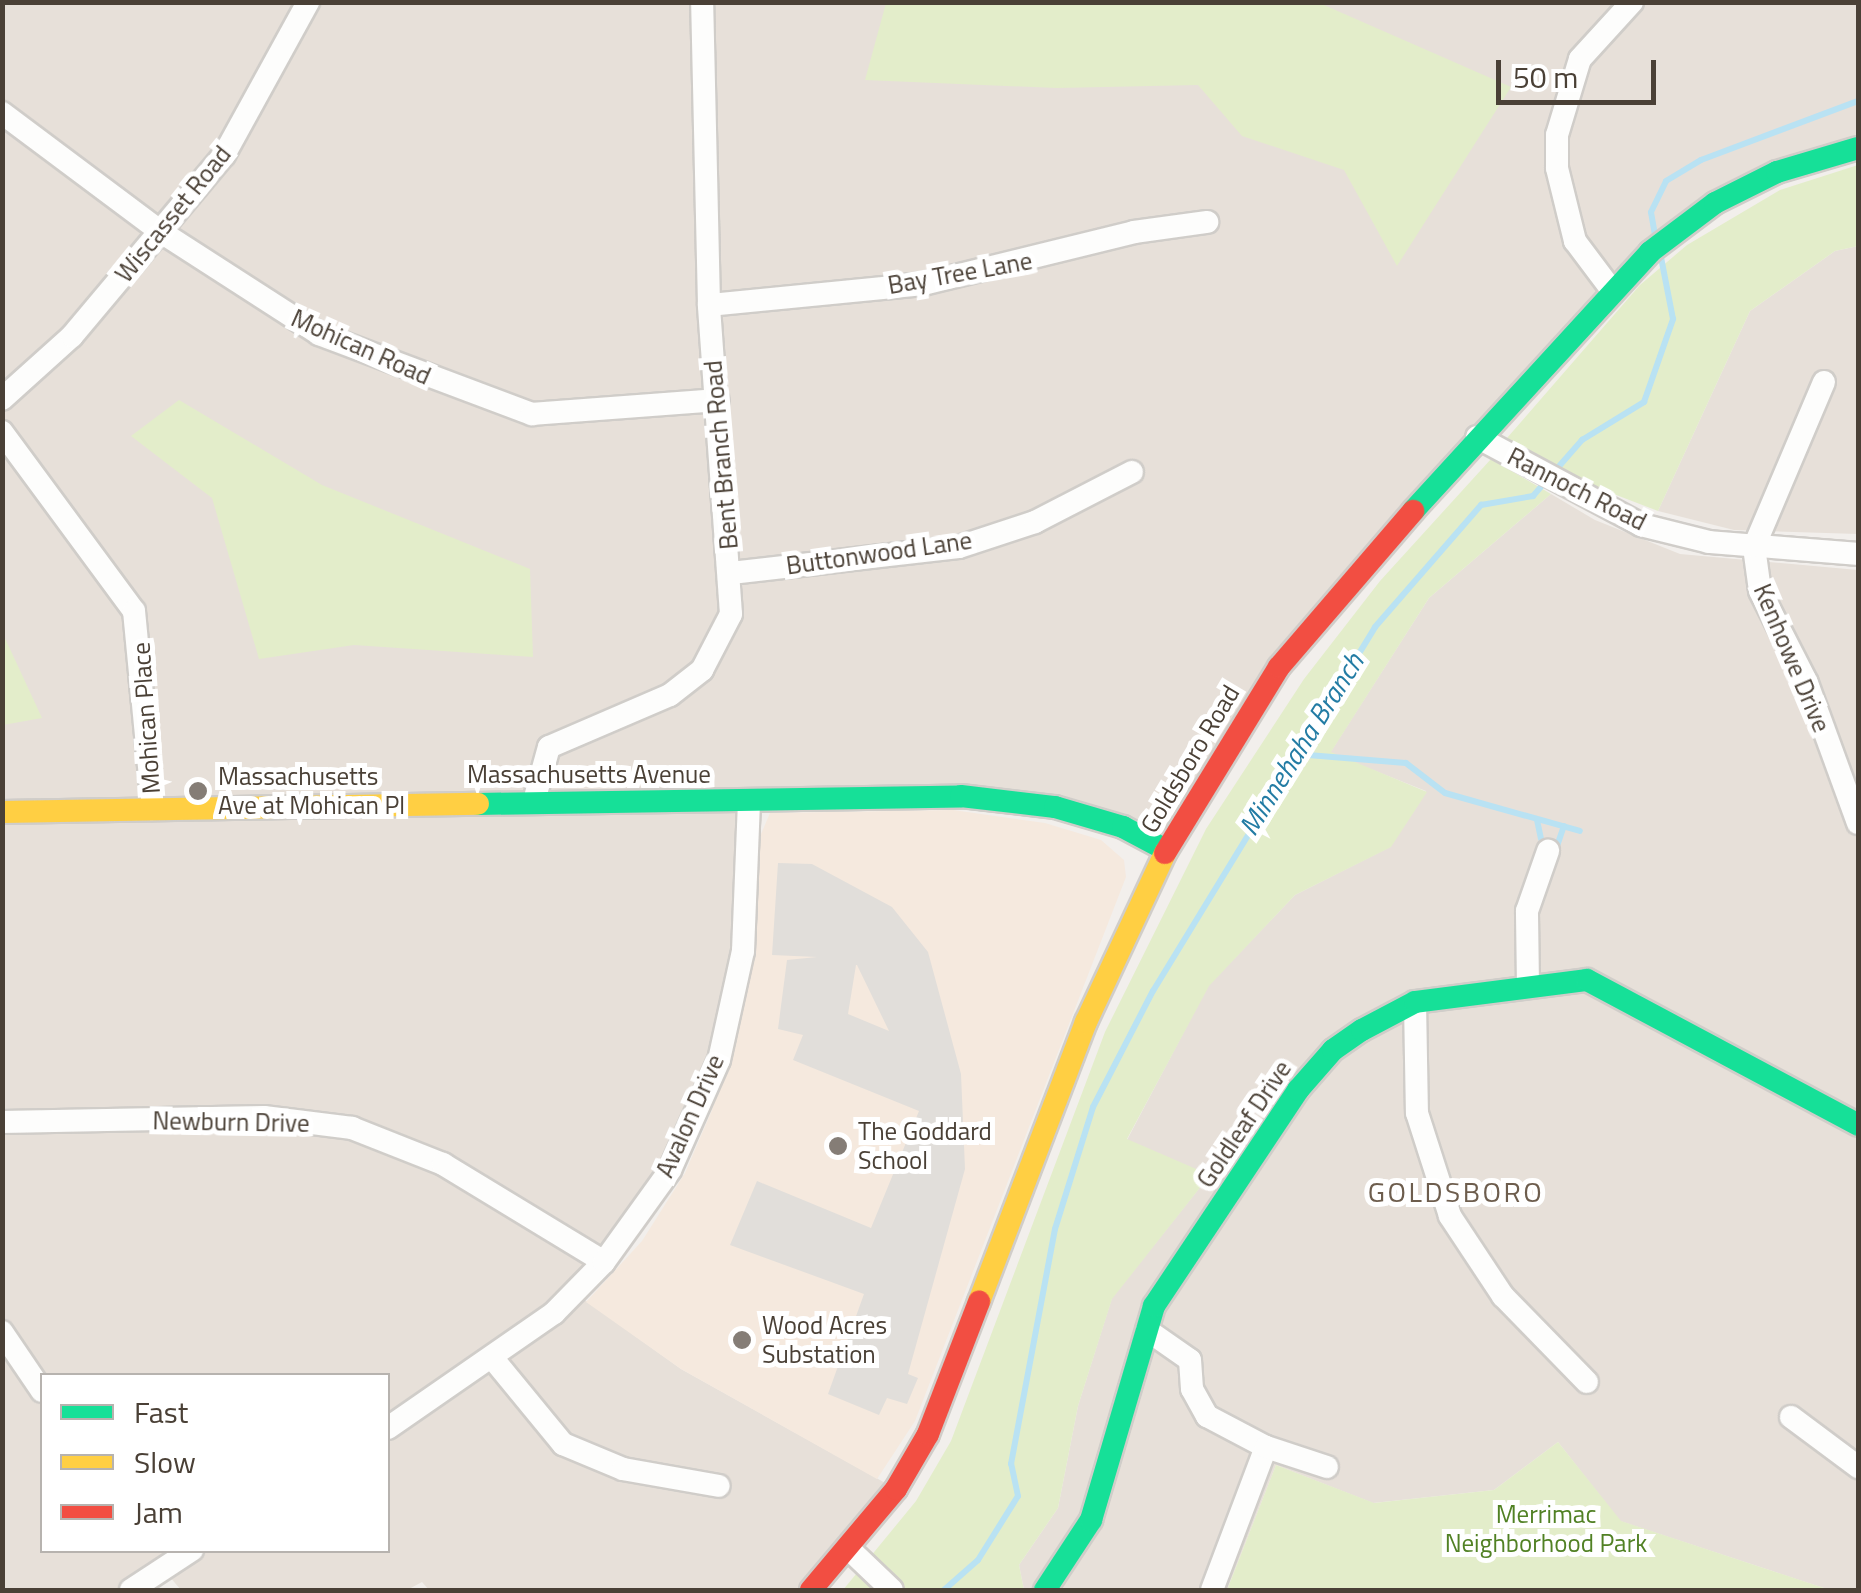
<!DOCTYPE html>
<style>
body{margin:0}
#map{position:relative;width:1861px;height:1593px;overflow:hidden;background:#f2efec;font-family:"Titillium Web",sans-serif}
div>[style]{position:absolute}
.residential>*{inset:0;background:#e7e0d9}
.commercial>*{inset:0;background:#f5e9de}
.green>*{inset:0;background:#e3edca}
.parking>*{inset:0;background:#e1deda}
.stream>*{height:6px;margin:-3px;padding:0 3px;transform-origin:3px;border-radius:3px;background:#b9e2f3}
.roads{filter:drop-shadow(2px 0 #d0cdc9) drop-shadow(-2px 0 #d0cdc9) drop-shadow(0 2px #d0cdc9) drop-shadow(0 -2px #d0cdc9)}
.street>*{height:22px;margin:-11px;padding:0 11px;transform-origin:11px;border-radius:11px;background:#fdfdfc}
.fast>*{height:22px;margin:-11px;padding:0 11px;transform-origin:11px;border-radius:11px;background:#16e098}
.slow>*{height:22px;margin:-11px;padding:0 11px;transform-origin:11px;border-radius:11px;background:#ffcf43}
.jam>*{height:22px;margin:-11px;padding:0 11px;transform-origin:11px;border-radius:11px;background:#f24e42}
.dots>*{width:28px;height:28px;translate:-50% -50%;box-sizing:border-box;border:5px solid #fff;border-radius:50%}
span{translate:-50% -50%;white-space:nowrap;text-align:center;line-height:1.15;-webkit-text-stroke:10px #fff;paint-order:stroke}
.street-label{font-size:25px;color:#4a4036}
.poi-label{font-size:25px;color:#4a4036}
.left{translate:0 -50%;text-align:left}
.park-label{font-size:25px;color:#518124}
.water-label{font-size:28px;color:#237ca4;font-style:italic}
.neighbourhood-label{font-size:28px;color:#6d5d4d;letter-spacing:2.5px}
.frame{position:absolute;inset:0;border:5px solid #4a4036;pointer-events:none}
.legend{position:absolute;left:40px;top:1373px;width:350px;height:180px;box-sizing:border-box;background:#fff;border:2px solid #b7b3af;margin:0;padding:12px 18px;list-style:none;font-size:30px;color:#4a4036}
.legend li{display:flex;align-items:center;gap:20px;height:50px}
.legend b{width:50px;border:2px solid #b7b3af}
.scale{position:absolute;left:1496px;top:60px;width:160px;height:45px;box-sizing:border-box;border:5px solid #4a4036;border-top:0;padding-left:12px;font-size:30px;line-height:35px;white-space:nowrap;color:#4a4036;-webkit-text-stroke:8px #fff;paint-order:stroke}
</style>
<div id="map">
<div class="residential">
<i style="clip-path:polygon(evenodd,3px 3px,1858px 3px,1858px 148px,1712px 198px,1279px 667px,1166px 850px,1055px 807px,750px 802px,719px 1060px,670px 1170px,575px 1293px,681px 1369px,896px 1489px,811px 1590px,429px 1590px,422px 1582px,407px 1590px,181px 1590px,163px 1569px,131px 1590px,3px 1590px,3px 3px,42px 1376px,388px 1376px,388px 1550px,42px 1550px,42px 1376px)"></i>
<i style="clip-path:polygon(1858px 246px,1858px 534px,1734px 530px,1658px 511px,1750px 311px,1835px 251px)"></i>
<i style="clip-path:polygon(1551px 494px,1595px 520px,1680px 554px,1858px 570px,1858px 1590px,1830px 1590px,1620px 1521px,1558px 1442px,1494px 1490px,1373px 1503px,1276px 1465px,1227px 1590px,1024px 1590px,1019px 1565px,1058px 1508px,1078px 1406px,1112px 1298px,1209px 1176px,1127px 1140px,1208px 986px,1295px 895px,1390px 847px,1426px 791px,1330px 753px,1429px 598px)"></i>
</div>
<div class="commercial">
<i style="clip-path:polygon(953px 810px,1045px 823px,1101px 840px,1124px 860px,1126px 877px,915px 1421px,877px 1479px,681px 1369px,586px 1302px,642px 1241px,685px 1173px,712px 1110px,748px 979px,761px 834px,770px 813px)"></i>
</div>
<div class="green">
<i style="clip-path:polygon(1317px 2px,1511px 87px,1397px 266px,1344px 170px,1242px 136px,1198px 85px,1057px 88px,865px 80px,886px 3px)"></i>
<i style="clip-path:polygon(1858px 165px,1858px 246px,1835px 251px,1750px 311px,1658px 511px,1598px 488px,1507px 438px,1640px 285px,1687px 245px,1780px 190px)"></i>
<i style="clip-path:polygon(179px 400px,322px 485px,530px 569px,533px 657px,354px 645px,259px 659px,212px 498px,131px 436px)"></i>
<i style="clip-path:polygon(1491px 459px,1551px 494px,1429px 598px,1331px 752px,1427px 792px,1391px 847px,1295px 895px,1209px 986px,1127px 1139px,1210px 1175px,1112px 1299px,1078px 1406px,1058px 1508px,1019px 1565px,1024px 1590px,843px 1590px,916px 1501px,951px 1441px,1105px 1032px,1206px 829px,1304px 679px,1380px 581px)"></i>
<i style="clip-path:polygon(3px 634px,42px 718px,3px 725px)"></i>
<i style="clip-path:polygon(1558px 1442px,1621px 1521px,1830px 1590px,1227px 1590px,1276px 1465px,1374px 1503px,1494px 1490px)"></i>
</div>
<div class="parking">
<i style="clip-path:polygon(evenodd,778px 863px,812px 864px,892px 907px,928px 952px,961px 1074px,965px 1169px,908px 1374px,918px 1378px,907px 1404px,887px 1398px,879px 1415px,828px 1394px,864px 1294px,730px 1245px,757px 1181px,871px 1228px,919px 1111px,793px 1060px,803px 1035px,778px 1029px,787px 960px,817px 957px,772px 955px,778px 863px,856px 965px,857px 965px,889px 1031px,848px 1014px,856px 965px)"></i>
</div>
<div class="stream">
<i style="left:1655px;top:235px;width:23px;rotate:-100deg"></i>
<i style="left:1651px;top:212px;width:34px;rotate:-64deg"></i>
<i style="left:1666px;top:181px;width:41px;rotate:-31deg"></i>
<i style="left:1701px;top:160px;width:168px;rotate:-20.6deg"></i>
<i style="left:1554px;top:472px;width:43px;rotate:-48.8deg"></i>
<i style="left:1582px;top:440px;width:73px;rotate:-31.5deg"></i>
<i style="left:1644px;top:402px;width:88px;rotate:-70.7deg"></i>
<i style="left:1673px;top:319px;width:63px;rotate:-101deg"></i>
<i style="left:1296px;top:754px;width:110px;rotate:4.7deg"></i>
<i style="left:1406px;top:763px;width:49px;rotate:37.6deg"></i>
<i style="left:1445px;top:793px;width:140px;rotate:15.7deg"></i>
<i style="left:1537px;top:820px;width:19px;rotate:78deg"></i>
<i style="left:1557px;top:846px;width:21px;rotate:-71deg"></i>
<i style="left:944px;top:1590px;width:45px;rotate:-41.4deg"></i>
<i style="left:978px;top:1560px;width:75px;rotate:-58deg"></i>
<i style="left:1018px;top:1496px;width:33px;rotate:-102deg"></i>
<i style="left:1011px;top:1464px;width:239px;rotate:-79.4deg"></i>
<i style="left:1055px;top:1229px;width:128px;rotate:-72.7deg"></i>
<i style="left:1093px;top:1107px;width:131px;rotate:-62.7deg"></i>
<i style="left:1153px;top:991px;width:426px;rotate:-58.6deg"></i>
<i style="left:1375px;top:627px;width:162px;rotate:-49deg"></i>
<i style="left:1481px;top:505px;width:53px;rotate:-9.8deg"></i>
<i style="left:1533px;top:496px;width:20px;rotate:-49deg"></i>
</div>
<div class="roads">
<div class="street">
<i style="left:2px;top:113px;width:199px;rotate:36.8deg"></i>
<i style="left:161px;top:232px;width:188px;rotate:32.8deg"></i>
<i style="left:319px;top:334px;width:228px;rotate:20.6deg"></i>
<i style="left:532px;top:414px;width:186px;rotate:-4.3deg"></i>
<i style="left:1611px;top:289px;width:60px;rotate:-126.9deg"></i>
<i style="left:1575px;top:241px;width:75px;rotate:-103.9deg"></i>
<i style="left:1557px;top:168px;width:33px;rotate:-90deg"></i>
<i style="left:1557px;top:135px;width:79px;rotate:-73.2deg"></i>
<i style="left:1580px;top:59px;width:77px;rotate:-47.6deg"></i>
<i style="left:709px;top:305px;width:215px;rotate:-5.6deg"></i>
<i style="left:923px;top:284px;width:217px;rotate:-13.8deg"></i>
<i style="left:1134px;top:232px;width:74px;rotate:-7.8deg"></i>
<i style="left:1824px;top:382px;width:179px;rotate:113deg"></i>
<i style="left:1754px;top:547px;width:44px;rotate:82.2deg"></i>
<i style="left:1760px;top:591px;width:103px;rotate:62.9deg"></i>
<i style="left:1807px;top:683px;width:149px;rotate:70deg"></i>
<i style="left:2px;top:399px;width:94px;rotate:-42deg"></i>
<i style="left:72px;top:336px;width:236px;rotate:-50deg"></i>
<i style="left:224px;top:155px;width:175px;rotate:-61.2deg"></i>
<i style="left:2px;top:432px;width:222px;rotate:53.6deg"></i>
<i style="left:134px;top:611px;width:199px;rotate:84.5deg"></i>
<i style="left:1477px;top:437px;width:186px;rotate:28.2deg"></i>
<i style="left:1641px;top:525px;width:70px;rotate:14deg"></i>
<i style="left:1709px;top:542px;width:149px;rotate:4.6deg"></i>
<i style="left:731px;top:573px;width:229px;rotate:-6.5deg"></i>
<i style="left:959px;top:547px;width:80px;rotate:-18.2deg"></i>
<i style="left:1035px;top:522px;width:109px;rotate:-27.3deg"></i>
<i style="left:534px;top:801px;width:56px;rotate:-74.5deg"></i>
<i style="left:549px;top:747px;width:132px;rotate:-23.3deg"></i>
<i style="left:670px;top:695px;width:41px;rotate:-38deg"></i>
<i style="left:702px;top:670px;width:63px;rotate:-62.6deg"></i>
<i style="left:731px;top:614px;width:310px;rotate:-94.1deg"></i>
<i style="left:709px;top:305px;width:303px;rotate:-91.3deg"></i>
<i style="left:1528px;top:986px;width:75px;rotate:-90.8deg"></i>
<i style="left:1527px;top:911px;width:64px;rotate:-70.7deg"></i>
<i style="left:1415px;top:1002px;width:111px;rotate:89deg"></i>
<i style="left:1417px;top:1113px;width:108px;rotate:72.2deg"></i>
<i style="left:1450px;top:1216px;width:96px;rotate:56.5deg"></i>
<i style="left:1503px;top:1296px;width:120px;rotate:45.7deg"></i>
<i style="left:2px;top:1122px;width:262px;rotate:-1.1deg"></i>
<i style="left:264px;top:1117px;width:89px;rotate:7.1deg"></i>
<i style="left:352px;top:1128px;width:98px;rotate:21.6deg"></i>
<i style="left:443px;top:1164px;width:188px;rotate:31.3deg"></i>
<i style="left:1147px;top:1330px;width:52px;rotate:34.9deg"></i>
<i style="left:1190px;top:1360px;width:29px;rotate:86deg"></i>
<i style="left:1192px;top:1389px;width:31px;rotate:61deg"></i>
<i style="left:1207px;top:1416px;width:67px;rotate:27.7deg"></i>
<i style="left:1266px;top:1447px;width:153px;rotate:110.7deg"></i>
<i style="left:2px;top:1332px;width:71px;rotate:55.9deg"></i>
<i style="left:494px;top:1360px;width:109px;rotate:50.6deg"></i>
<i style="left:563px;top:1444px;width:65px;rotate:22.6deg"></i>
<i style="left:623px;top:1469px;width:97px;rotate:10deg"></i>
<i style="left:1791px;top:1417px;width:84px;rotate:36.7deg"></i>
<i style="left:388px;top:1428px;width:202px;rotate:-34.7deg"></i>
<i style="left:554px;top:1313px;width:71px;rotate:-45.6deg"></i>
<i style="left:604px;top:1262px;width:113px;rotate:-54.3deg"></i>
<i style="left:670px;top:1170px;width:120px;rotate:-66deg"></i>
<i style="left:719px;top:1060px;width:112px;rotate:-77.6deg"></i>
<i style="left:743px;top:951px;width:150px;rotate:-87.7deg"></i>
<i style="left:1266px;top:1447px;width:64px;rotate:18.2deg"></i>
<i style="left:849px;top:1549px;width:59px;rotate:43.6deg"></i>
<i style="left:131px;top:1590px;width:73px;rotate:-33.3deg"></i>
</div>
<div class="fast">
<i style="left:1413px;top:511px;width:351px;rotate:-47.5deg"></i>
<i style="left:1650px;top:252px;width:81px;rotate:-37deg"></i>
<i style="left:1715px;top:203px;width:69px;rotate:-26.6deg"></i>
<i style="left:1777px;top:172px;width:84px;rotate:-16.5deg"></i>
<i style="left:478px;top:804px;width:483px;rotate:-0.9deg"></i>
<i style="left:961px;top:796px;width:95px;rotate:6.7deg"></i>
<i style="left:1055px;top:807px;width:71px;rotate:16.4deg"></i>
<i style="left:1123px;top:827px;width:49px;rotate:28.1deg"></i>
<i style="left:1045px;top:1590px;width:84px;rotate:-56.7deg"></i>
<i style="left:1091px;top:1520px;width:223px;rotate:-73.6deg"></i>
<i style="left:1154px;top:1306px;width:260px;rotate:-56.3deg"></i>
<i style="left:1298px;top:1090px;width:53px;rotate:-48.8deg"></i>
<i style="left:1333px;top:1050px;width:35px;rotate:-35deg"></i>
<i style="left:1362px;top:1030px;width:60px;rotate:-27.8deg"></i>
<i style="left:1415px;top:1002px;width:173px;rotate:-7.3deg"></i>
<i style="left:1587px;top:980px;width:307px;rotate:28.1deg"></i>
</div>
<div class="slow">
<i style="left:2px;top:812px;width:476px;rotate:-1deg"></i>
<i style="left:979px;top:1302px;width:300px;rotate:-69.1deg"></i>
<i style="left:1086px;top:1022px;width:187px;rotate:-64.9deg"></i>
</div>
<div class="jam">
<i style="left:1165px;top:853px;width:218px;rotate:-58.5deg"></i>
<i style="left:1279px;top:667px;width:206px;rotate:-49.3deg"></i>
<i style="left:811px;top:1590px;width:132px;rotate:-49.9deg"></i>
<i style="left:896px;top:1489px;width:64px;rotate:-59.8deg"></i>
<i style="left:928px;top:1434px;width:142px;rotate:-68.9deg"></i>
</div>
</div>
<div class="dots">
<i style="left:198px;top:791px;background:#857d76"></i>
<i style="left:838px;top:1146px;background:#857d76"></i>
<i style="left:742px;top:1340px;background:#857d76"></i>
</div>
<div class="street-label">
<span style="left:173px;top:214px;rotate:-51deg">Wiscasset Road</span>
<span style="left:960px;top:273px;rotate:-10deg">Bay Tree Lane</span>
<span style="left:361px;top:347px;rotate:24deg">Mohican Road</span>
<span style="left:721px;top:455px;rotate:-95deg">Bent Branch Road</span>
<span style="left:1577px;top:489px;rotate:27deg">Rannoch Road</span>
<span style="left:879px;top:553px;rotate:-8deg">Buttonwood Lane</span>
<span style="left:1792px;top:658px;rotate:67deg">Kenhowe Drive</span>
<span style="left:146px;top:718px;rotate:-94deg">Mohican Place</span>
<span style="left:1190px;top:759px;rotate:-59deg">Goldsboro Road</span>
<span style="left:589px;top:774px">Massachusetts Avenue</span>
<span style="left:690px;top:1116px;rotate:-66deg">Avalon Drive</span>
<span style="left:231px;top:1122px;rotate:1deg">Newburn Drive</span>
<span style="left:1244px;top:1124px;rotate:-56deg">Goldleaf Drive</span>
</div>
<div class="poi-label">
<span class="left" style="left:218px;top:791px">Massachusetts<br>Ave at Mohican Pl</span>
<span class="left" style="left:858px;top:1146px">The Goddard<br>School</span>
<span class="left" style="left:762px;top:1340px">Wood Acres<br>Substation</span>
</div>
<div class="park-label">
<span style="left:1546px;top:1529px">Merrimac<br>Neighborhood Park</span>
</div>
<div class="water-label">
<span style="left:1301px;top:744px;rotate:-58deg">Minnehaha Branch</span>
</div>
<div class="neighbourhood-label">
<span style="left:1456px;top:1192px">GOLDSBORO</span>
</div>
<div class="frame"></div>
<ul class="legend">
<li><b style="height:12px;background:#16e098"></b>Fast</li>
<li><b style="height:12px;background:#ffcf43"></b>Slow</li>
<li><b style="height:12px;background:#f24e42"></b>Jam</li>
</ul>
<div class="scale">50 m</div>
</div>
